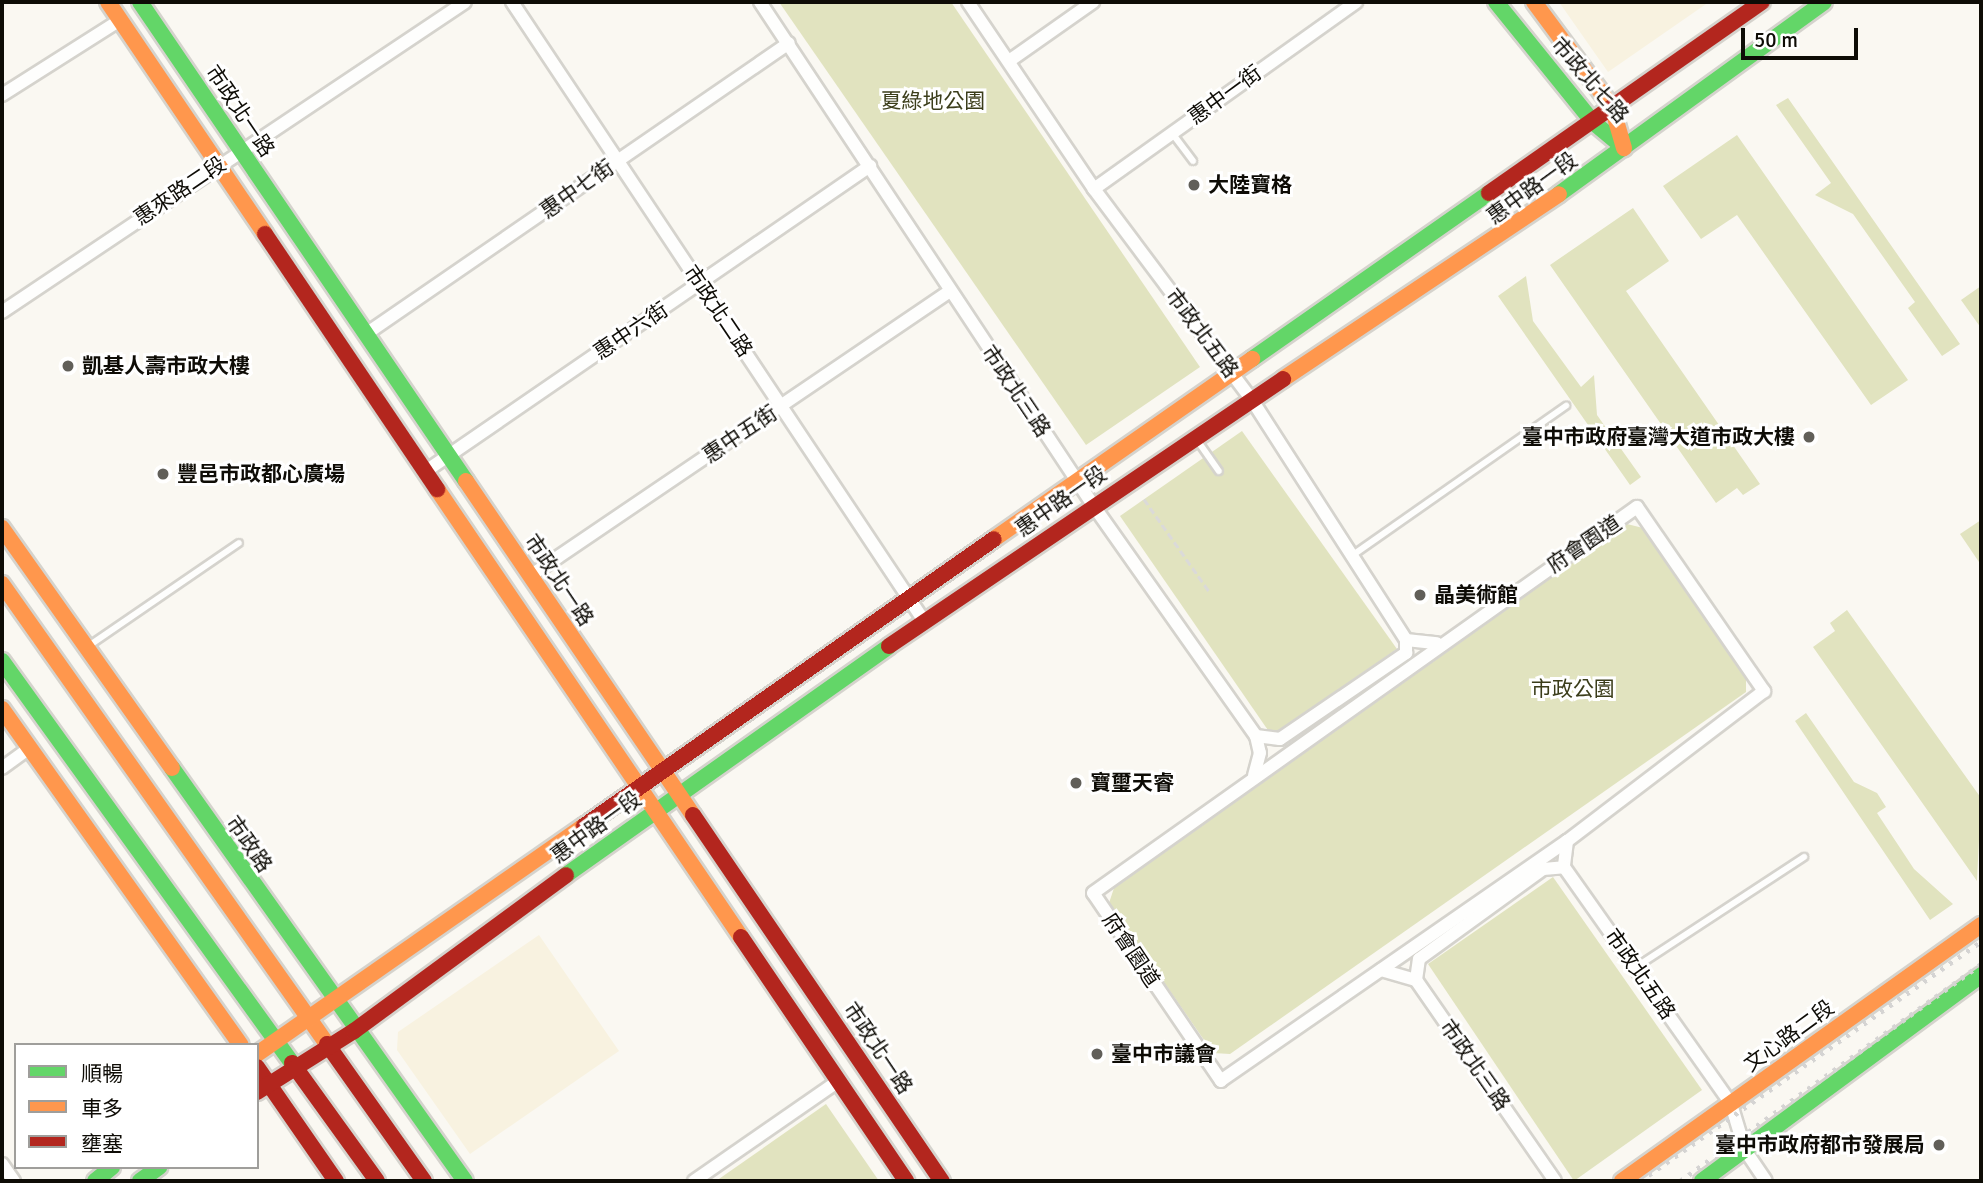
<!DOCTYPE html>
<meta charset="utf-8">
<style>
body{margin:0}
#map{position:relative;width:1983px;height:1183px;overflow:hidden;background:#faf8f2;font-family:Signika,"Noto Sans TC",sans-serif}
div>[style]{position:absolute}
.built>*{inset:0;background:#f8f2e0}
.green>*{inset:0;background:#e1e3bf}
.path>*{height:2.5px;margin-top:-1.25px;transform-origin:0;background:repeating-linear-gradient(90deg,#dbdad8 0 7px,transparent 0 10.5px)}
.roads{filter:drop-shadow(2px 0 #d5d3cd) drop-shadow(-2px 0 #d5d3cd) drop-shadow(0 2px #d5d3cd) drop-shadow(0 -2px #d5d3cd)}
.lane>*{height:6px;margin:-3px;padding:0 3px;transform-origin:3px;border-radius:3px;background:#fefefd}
.street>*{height:12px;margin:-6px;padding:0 6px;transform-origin:6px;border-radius:6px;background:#fefefd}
.fast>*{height:16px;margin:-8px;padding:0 8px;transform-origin:8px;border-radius:8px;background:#63d668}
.slow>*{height:16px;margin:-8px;padding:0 8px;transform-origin:8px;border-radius:8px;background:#ff974d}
.jam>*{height:16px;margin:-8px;padding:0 8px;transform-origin:8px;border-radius:8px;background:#b3261e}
.rail>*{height:4.5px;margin-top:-2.25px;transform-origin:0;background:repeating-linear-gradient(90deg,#d5d4d3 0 3.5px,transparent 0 10.5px)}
.dots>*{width:19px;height:19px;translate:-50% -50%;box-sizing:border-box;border:4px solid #fff;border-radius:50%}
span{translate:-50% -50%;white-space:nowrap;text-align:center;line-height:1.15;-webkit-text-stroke:6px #fff;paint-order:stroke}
.street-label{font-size:21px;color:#0e0c06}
.park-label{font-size:21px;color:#3b3d1a}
.poi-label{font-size:21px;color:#0e0c06;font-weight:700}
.left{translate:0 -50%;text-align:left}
.right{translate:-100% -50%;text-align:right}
.frame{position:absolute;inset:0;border:4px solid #0e0c06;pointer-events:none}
.legend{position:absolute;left:14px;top:1043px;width:245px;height:126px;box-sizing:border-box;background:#fff;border:2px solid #9f9e9b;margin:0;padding:9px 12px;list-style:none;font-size:21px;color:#0e0c06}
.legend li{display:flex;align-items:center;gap:14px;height:35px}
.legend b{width:35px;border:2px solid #9f9e9b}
.scale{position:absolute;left:1741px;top:28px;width:117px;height:32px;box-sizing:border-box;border:4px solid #0e0c06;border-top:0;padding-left:9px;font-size:21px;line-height:24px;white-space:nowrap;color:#0e0c06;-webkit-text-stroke:5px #fff;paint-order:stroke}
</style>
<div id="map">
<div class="built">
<i style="clip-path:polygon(1559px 2px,1709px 2px,1608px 72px)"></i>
<i style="clip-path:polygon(539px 935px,619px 1051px,470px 1154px,397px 1050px,398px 1032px)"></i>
</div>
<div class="green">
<i style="clip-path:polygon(779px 2px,951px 2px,1200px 367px,1086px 445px)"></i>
<i style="clip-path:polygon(1788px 98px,1960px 344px,1942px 356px,1908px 308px,1915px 302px,1853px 214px,1815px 195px,1831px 183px,1776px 105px)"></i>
<i style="clip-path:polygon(1737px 135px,1908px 380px,1871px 405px,1737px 215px,1701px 239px,1663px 186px)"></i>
<i style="clip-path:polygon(1633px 208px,1669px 261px,1626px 291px,1760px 484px,1743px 495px,1737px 488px,1716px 503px,1550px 265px)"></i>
<i style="clip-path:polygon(1526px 276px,1533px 321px,1581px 387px,1594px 375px,1597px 415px,1641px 477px,1630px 485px,1498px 296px)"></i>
<i style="clip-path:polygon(1981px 286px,1981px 328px,1961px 300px)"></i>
<i style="clip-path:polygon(1242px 431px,1397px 649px,1272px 736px,1120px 516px)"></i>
<i style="clip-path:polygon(1981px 520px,1981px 565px,1960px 534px)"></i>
<i style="clip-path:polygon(1627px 524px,1643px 528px,1746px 670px,1746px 692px,1230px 1054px,1213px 1053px,1109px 903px,1114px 888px)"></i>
<i style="clip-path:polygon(1847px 610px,1981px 798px,1977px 881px,1813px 647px,1835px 631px,1830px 623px)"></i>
<i style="clip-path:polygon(1806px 713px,1854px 782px,1877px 793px,1886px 807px,1877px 813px,1914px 869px,1953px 904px,1930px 920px,1795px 721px)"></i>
<i style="clip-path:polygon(1553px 877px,1702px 1090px,1574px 1181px,1428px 964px)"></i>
<i style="clip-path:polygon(826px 1104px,879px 1181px,716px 1181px)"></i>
</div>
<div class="path">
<i style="left:1144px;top:499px;width:113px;rotate:54.8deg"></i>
</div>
<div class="roads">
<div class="lane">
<i style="left:1172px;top:133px;width:35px;rotate:53deg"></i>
<i style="left:1197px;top:440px;width:38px;rotate:55deg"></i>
<i style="left:1350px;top:557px;width:264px;rotate:-35deg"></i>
<i style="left:87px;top:647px;width:184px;rotate:-34.4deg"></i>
<i style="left:1636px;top:967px;width:201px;rotate:-33.2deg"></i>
</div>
<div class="street">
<i style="left:512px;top:2px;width:744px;rotate:56.35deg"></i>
<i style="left:760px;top:2px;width:603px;rotate:56.49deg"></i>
<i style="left:1093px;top:505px;width:283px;rotate:54.8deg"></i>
<i style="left:1256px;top:736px;width:17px;rotate:77deg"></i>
<i style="left:1260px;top:753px;width:23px;rotate:105deg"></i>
<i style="left:968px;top:2px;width:225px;rotate:56deg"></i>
<i style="left:1094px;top:189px;width:264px;rotate:53.2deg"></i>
<i style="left:1252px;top:400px;width:285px;rotate:57.3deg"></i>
<i style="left:1406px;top:640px;width:31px;rotate:6deg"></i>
<i style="left:1009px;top:61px;width:103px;rotate:-35.1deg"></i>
<i style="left:2px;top:95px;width:140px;rotate:-32.4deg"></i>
<i style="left:1094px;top:189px;width:322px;rotate:-35.5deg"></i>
<i style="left:2px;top:312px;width:557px;rotate:-33.8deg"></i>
<i style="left:366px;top:334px;width:513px;rotate:-34.53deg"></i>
<i style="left:426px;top:471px;width:539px;rotate:-34.49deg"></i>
<i style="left:1637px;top:507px;width:224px;rotate:55.4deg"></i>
<i style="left:1764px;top:691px;width:248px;rotate:142.7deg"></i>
<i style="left:1567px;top:841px;width:421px;rotate:145.3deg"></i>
<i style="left:1221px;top:1081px;width:227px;rotate:-124.2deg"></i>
<i style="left:1093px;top:893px;width:667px;rotate:-35.36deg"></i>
<i style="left:530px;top:576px;width:508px;rotate:-34.16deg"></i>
<i style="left:1256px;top:736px;width:24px;rotate:7deg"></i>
<i style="left:1280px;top:739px;width:153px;rotate:-34.3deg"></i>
<i style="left:1406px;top:653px;width:13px;rotate:-90deg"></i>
<i style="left:2px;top:768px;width:34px;rotate:-36deg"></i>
<i style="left:1567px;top:841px;width:26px;rotate:97deg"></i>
<i style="left:1564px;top:867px;width:290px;rotate:54.8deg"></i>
<i style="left:1731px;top:1104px;width:48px;rotate:73.1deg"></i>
<i style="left:1745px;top:1150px;width:37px;rotate:56deg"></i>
<i style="left:1381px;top:970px;width:36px;rotate:16deg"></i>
<i style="left:1416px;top:980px;width:244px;rotate:55.3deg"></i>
<i style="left:1416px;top:980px;width:21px;rotate:-82deg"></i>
<i style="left:1419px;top:959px;width:153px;rotate:-36deg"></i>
<i style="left:1543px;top:869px;width:21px;rotate:-5deg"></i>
<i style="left:2px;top:1164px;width:21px;rotate:55deg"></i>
<i style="left:694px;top:1181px;width:174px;rotate:-34.7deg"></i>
</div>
<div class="fast">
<i style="left:140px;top:2px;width:579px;rotate:55.76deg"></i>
<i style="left:1496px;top:2px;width:154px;rotate:51.1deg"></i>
<i style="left:1593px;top:122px;width:40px;rotate:40deg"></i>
<i style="left:1559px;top:194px;width:327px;rotate:-35.9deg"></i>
<i style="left:1252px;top:359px;width:289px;rotate:-35deg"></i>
<i style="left:2px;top:661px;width:496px;rotate:54.2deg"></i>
<i style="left:172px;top:768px;width:506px;rotate:54.65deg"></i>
<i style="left:566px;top:875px;width:396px;rotate:-35.3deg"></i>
<i style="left:95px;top:1181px;width:22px;rotate:-39deg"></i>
<i style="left:140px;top:1181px;width:24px;rotate:-36deg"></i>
<i style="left:1702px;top:1181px;width:347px;rotate:-36.4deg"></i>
</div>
<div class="slow">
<i style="left:108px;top:2px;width:280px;rotate:55.9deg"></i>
<i style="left:1534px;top:2px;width:131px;rotate:53.4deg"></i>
<i style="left:1612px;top:107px;width:43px;rotate:73.7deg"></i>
<i style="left:1283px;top:379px;width:332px;rotate:-33.8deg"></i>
<i style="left:466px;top:481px;width:404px;rotate:55.8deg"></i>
<i style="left:437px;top:489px;width:541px;rotate:55.84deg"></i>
<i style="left:2px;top:528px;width:294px;rotate:54.7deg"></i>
<i style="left:994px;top:539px;width:315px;rotate:-34.9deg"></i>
<i style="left:2px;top:584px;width:563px;rotate:54.76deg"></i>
<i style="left:2px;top:709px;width:412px;rotate:54.6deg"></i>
<i style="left:257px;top:1054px;width:399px;rotate:-34.9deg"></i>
<i style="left:1622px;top:1181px;width:441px;rotate:-35.5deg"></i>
</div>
<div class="jam">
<i style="left:1489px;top:193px;width:333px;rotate:-35deg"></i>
<i style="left:265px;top:234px;width:308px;rotate:56deg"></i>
<i style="left:889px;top:646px;width:476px;rotate:-34.1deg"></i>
<i style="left:693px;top:815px;width:443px;rotate:55.8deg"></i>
<i style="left:584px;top:826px;width:500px;rotate:-34.99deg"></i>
<i style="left:741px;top:937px;width:295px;rotate:55.9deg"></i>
<i style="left:327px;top:1044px;width:168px;rotate:54.7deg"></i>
<i style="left:292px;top:1063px;width:145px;rotate:54.2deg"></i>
<i style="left:257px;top:1067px;width:139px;rotate:55.3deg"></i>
<i style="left:257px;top:1092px;width:115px;rotate:-32.2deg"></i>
<i style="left:354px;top:1031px;width:263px;rotate:-36.3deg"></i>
</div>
</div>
<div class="rail">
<i style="left:1640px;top:1181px;width:417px;rotate:-35.1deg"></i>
<i style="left:1680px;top:1181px;width:371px;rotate:-35.8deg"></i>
</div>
<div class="dots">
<i style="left:1194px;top:185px;background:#615f59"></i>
<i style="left:68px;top:366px;background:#615f59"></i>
<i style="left:1809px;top:437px;background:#615f59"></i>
<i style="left:163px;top:474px;background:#615f59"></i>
<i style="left:1420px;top:595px;background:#615f59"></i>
<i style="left:1076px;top:783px;background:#615f59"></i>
<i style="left:1097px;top:1054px;background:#615f59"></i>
<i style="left:1939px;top:1145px;background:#615f59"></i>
</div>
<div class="street-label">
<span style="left:1590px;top:80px;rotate:49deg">市政北七路</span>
<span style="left:1225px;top:95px;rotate:-36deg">惠中一街</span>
<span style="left:240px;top:111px;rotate:56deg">市政北一路</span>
<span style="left:1532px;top:188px;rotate:-36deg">惠中路一段</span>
<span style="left:577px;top:189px;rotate:-35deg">惠中七街</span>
<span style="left:180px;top:191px;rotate:-34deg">惠來路二段</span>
<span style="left:718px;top:311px;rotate:56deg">市政北二路</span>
<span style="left:631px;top:331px;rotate:-34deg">惠中六街</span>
<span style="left:1202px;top:333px;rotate:53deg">市政北五路</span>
<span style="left:1016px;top:391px;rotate:56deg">市政北三路</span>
<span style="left:740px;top:434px;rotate:-34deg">惠中五街</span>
<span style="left:1061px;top:501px;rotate:-35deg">惠中路一段</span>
<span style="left:1584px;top:544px;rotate:-34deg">府會園道</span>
<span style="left:559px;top:580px;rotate:56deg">市政北一路</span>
<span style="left:596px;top:827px;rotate:-36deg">惠中路一段</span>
<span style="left:249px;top:844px;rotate:55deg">市政路</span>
<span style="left:1131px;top:950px;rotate:56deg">府會園道</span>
<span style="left:1640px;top:974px;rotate:55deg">市政北五路</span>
<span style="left:1789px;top:1036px;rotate:-36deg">文心路二段</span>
<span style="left:878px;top:1048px;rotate:56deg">市政北一路</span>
<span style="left:1475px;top:1065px;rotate:55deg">市政北三路</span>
</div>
<div class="park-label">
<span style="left:933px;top:101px">夏綠地公園</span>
<span style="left:1573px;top:689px">市政公園</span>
</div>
<div class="poi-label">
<span class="left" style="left:1208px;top:185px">大陸寶格</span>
<span class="left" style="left:82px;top:366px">凱基人壽市政大樓</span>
<span class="right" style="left:1795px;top:437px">臺中市政府臺灣大道市政大樓</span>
<span class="left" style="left:177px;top:474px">豐邑市政都心廣場</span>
<span class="left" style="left:1434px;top:595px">晶美術館</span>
<span class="left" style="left:1090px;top:783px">寶璽天睿</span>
<span class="left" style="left:1111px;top:1054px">臺中市議會</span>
<span class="right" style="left:1925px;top:1145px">臺中市政府都市發展局</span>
</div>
<div class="frame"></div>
<ul class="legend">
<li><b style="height:9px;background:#63d668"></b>順暢</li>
<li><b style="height:9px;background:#ff974d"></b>車多</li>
<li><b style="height:9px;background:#b3261e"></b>壅塞</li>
</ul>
<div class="scale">50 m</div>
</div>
